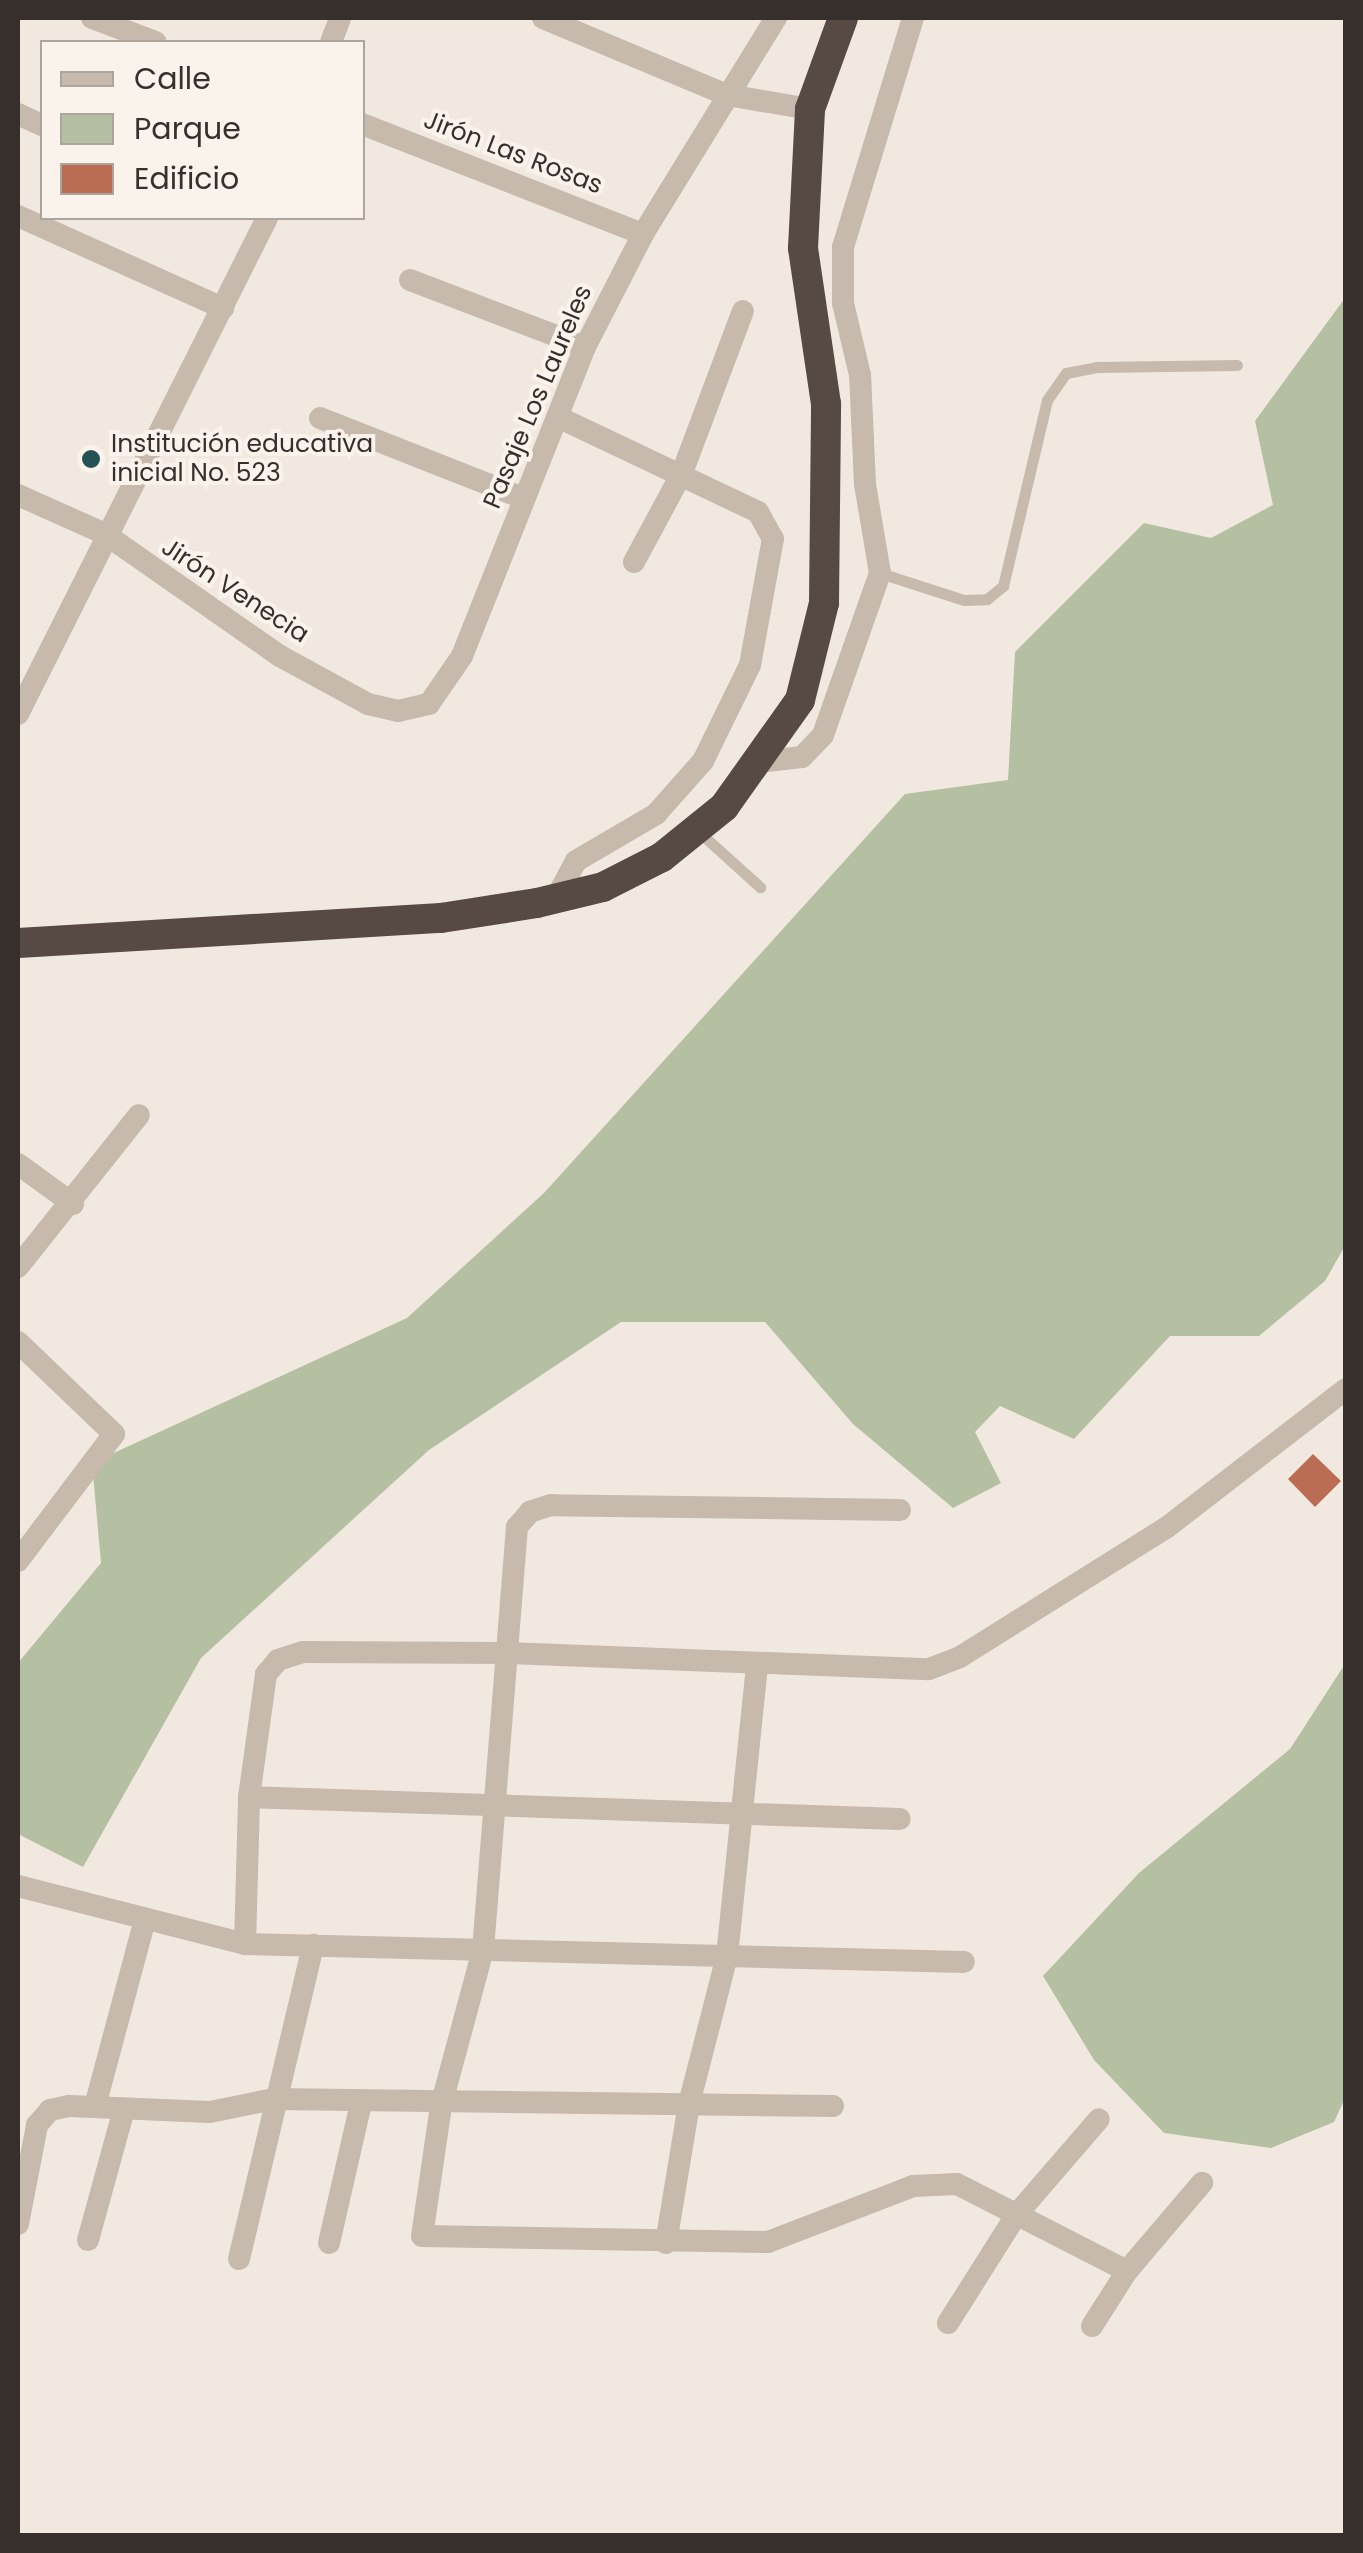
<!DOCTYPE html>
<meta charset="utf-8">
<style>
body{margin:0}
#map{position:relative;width:1363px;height:2553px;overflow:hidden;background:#f1e9e0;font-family:Poppins,sans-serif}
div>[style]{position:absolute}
.green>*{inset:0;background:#b5bfa1}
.building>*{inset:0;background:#bb6d54}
.lane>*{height:11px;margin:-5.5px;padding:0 5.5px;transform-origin:5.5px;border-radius:5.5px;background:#c8b9ad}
.street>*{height:22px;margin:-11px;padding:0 11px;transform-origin:11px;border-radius:11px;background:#c8b9ad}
.highway>*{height:30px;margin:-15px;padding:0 15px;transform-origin:15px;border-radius:15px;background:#574943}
.dots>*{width:28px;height:28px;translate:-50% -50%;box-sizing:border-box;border:5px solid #f9f3ec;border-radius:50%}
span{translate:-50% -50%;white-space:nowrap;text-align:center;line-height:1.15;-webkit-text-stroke:8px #f9f3ec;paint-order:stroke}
.street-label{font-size:25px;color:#372f2b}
.poi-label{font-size:25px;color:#372f2b}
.left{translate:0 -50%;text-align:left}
.frame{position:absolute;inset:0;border:20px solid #372f2b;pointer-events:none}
.legend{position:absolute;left:40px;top:40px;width:325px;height:180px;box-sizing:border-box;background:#f9f3ec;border:2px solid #aba59f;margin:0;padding:12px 18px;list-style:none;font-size:30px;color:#372f2b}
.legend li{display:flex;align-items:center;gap:20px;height:50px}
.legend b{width:50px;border:2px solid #aba59f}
</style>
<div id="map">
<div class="green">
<i style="clip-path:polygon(1345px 298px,1346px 1244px,1325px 1281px,1259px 1336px,1170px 1336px,1074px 1439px,1000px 1406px,975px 1432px,1001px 1483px,953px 1508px,853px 1424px,765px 1322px,621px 1322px,429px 1450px,201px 1658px,83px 1867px,18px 1834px,18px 1663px,101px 1563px,92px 1463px,407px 1318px,544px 1193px,905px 794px,1008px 780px,1015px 652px,1144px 523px,1211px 538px,1273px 505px,1255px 421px)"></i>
<i style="clip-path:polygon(1345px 1664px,1345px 2098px,1334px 2122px,1271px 2148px,1164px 2133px,1094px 2060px,1043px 1976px,1139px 1873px,1290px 1749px)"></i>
</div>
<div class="building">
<i style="clip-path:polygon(1313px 1454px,1341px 1481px,1315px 1507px,1288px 1479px)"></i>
</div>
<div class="lane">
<i style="left:880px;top:573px;width:88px;rotate:17.8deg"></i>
<i style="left:964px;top:600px;width:23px;rotate:-2deg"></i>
<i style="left:987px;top:599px;width:21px;rotate:-39deg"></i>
<i style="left:1003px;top:586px;width:191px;rotate:-76.7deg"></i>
<i style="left:1047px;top:400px;width:33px;rotate:-55deg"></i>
<i style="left:1066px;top:373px;width:31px;rotate:-11deg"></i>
<i style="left:1096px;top:367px;width:141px;rotate:-0.8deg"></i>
<i style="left:698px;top:831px;width:84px;rotate:42.1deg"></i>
</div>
<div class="street">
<i style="left:92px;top:18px;width:68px;rotate:20.6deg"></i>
<i style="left:543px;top:18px;width:199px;rotate:22.7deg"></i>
<i style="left:727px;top:95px;width:84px;rotate:9.6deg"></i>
<i style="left:331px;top:42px;width:26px;rotate:-69deg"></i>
<i style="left:18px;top:114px;width:26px;rotate:25deg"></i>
<i style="left:362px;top:124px;width:302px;rotate:21.4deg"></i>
<i style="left:18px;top:216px;width:225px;rotate:24.2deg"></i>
<i style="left:410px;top:280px;width:187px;rotate:20.9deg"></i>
<i style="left:320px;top:418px;width:218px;rotate:21.5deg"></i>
<i style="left:18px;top:495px;width:95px;rotate:24.1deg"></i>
<i style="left:105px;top:534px;width:213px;rotate:34.9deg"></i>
<i style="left:280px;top:656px;width:100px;rotate:28.6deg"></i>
<i style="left:368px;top:704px;width:31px;rotate:13deg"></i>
<i style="left:398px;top:711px;width:32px;rotate:-13deg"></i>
<i style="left:429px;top:704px;width:58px;rotate:-55.5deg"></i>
<i style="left:462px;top:656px;width:333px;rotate:-68.3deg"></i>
<i style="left:585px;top:347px;width:127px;rotate:-62.8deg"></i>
<i style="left:643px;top:234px;width:254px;rotate:-58.4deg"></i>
<i style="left:634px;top:562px;width:101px;rotate:-61.7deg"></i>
<i style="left:682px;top:473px;width:173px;rotate:-69.4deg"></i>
<i style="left:18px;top:714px;width:555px;rotate:-63.34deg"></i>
<i style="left:760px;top:762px;width:42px;rotate:-6.8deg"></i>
<i style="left:802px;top:757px;width:30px;rotate:-46deg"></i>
<i style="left:823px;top:735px;width:172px;rotate:-70.6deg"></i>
<i style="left:880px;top:573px;width:90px;rotate:-99.6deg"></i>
<i style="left:865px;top:484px;width:109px;rotate:-92.6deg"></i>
<i style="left:860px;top:375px;width:74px;rotate:-103.3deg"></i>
<i style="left:843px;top:303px;width:56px;rotate:-90deg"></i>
<i style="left:843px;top:247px;width:239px;rotate:-73deg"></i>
<i style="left:556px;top:898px;width:42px;rotate:-61.6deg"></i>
<i style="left:576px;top:861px;width:93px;rotate:-30.4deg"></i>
<i style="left:656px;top:814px;width:71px;rotate:-48.4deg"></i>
<i style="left:703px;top:761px;width:107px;rotate:-63.9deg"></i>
<i style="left:750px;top:665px;width:128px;rotate:-79.7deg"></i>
<i style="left:773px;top:539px;width:31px;rotate:-119deg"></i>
<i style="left:758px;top:512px;width:221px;rotate:-154.6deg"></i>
<i style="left:18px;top:1164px;width:68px;rotate:36deg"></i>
<i style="left:18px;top:1267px;width:194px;rotate:-51.5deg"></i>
<i style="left:18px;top:1342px;width:133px;rotate:43.8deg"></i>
<i style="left:114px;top:1434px;width:159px;rotate:127.1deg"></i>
<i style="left:900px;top:1510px;width:349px;rotate:-179.2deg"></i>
<i style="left:551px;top:1505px;width:22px;rotate:162deg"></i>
<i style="left:530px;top:1512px;width:20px;rotate:131deg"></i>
<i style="left:517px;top:1527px;width:424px;rotate:94.6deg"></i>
<i style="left:483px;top:1950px;width:162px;rotate:105.1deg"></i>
<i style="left:441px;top:2106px;width:131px;rotate:98.3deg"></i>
<i style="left:422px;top:2236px;width:346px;rotate:1deg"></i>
<i style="left:768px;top:2242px;width:155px;rotate:-21.1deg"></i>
<i style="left:913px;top:2186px;width:44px;rotate:-2.6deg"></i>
<i style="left:957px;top:2184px;width:191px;rotate:27.1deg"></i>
<i style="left:249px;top:1797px;width:651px;rotate:1.94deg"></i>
<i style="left:18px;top:1886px;width:234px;rotate:14.3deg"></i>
<i style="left:245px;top:1944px;width:719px;rotate:1.43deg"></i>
<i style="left:245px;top:1944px;width:147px;rotate:-88.4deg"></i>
<i style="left:249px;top:1797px;width:124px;rotate:-82.1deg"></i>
<i style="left:266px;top:1674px;width:18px;rotate:-49deg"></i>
<i style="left:278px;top:1660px;width:26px;rotate:-18deg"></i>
<i style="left:303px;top:1652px;width:203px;rotate:0.3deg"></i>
<i style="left:506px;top:1653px;width:423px;rotate:2.2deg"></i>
<i style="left:929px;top:1669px;width:33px;rotate:-21deg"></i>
<i style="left:960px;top:1657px;width:243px;rotate:-32.1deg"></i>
<i style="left:1166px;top:1528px;width:227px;rotate:-37.7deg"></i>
<i style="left:95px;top:2106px;width:194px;rotate:-75deg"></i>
<i style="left:18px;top:2224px;width:101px;rotate:-79.1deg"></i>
<i style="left:37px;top:2125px;width:20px;rotate:-49deg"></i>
<i style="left:50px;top:2110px;width:19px;rotate:-12deg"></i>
<i style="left:69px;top:2106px;width:141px;rotate:2.4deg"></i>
<i style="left:210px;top:2112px;width:65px;rotate:-11.5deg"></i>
<i style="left:274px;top:2099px;width:559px;rotate:0.72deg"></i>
<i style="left:88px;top:2240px;width:136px;rotate:-74.6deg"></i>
<i style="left:329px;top:2243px;width:144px;rotate:-77.1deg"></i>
<i style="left:666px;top:2243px;width:141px;rotate:-80.6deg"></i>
<i style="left:689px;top:2104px;width:153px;rotate:-75.6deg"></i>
<i style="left:727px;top:1956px;width:292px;rotate:-84.1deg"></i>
<i style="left:239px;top:2259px;width:323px;rotate:-76.7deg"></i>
<i style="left:948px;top:2323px;width:129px;rotate:-57.7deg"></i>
<i style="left:1017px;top:2214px;width:125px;rotate:-49.2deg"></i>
<i style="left:1092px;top:2326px;width:65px;rotate:-57.5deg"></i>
<i style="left:1127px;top:2271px;width:116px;rotate:-49.6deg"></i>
</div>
<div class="highway">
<i style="left:18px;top:943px;width:424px;rotate:-3.4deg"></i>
<i style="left:441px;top:918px;width:97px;rotate:-8.9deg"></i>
<i style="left:537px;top:903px;width:68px;rotate:-13.6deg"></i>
<i style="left:603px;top:887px;width:66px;rotate:-27deg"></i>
<i style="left:662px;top:857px;width:80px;rotate:-38.9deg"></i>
<i style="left:724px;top:807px;width:131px;rotate:-54.6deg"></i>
<i style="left:800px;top:700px;width:100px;rotate:-76.1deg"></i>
<i style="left:824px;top:603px;width:199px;rotate:-89.4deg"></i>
<i style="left:826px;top:404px;width:158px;rotate:-98.4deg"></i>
<i style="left:803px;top:248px;width:139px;rotate:-87.1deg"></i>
<i style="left:810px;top:109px;width:97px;rotate:-70.1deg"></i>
</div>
<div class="dots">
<i style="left:91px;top:459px;background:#245255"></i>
</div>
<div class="street-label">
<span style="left:513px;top:153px;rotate:21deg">Jirón Las Rosas</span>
<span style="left:538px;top:397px;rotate:-67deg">Pasaje Los Laureles</span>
<span style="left:235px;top:591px;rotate:33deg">Jirón Venecia</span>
</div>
<div class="poi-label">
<span class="left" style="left:111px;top:459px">Institución educativa<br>inicial No. 523</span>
</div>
<div class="frame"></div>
<ul class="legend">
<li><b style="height:12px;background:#c8b9ad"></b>Calle</li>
<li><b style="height:28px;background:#b5bfa1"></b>Parque</li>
<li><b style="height:28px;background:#bb6d54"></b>Edificio</li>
</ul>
</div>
